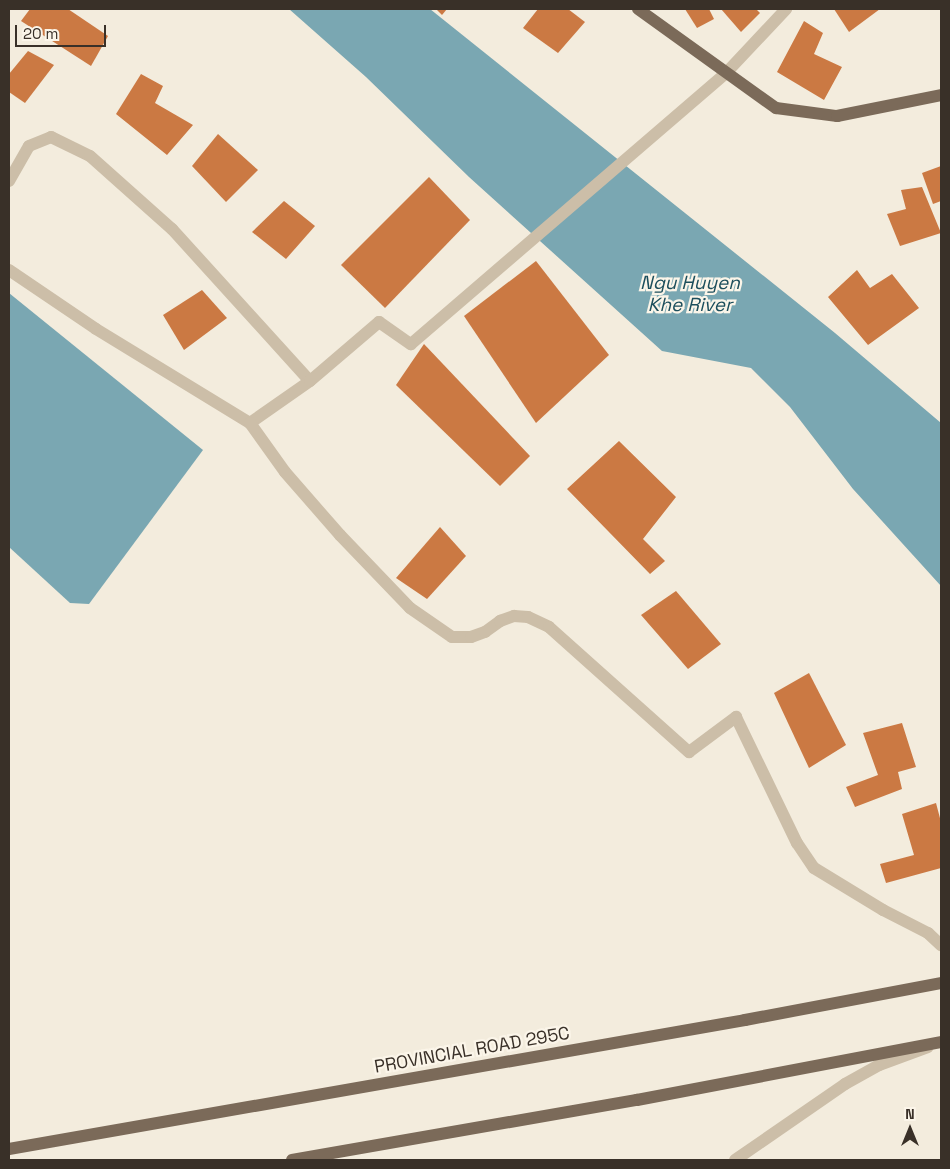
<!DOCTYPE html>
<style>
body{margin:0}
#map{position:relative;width:950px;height:1169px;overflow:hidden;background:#f3ecdd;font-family:"Space Grotesk",sans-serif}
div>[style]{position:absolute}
.water>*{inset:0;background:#7aa7b2}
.building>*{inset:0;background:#cb7943}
.minor>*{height:12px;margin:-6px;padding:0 6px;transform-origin:6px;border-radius:6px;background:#ccbea8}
.major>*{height:12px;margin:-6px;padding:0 6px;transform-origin:6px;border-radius:6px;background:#7b6a59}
.major-bridge>*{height:12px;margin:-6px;padding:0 6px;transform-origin:6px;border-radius:6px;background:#7b6a59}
span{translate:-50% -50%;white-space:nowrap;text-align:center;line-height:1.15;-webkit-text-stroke:4.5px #fbf5e9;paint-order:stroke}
.street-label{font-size:18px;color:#393028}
.water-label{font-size:19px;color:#1c4e5c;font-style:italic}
.frame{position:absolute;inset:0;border:10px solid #393028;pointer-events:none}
.north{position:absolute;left:885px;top:1104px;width:50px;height:50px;-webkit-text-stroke:4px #fbf5e9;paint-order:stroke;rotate:0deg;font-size:14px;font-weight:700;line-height:20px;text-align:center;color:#393028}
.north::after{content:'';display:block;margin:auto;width:18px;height:22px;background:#393028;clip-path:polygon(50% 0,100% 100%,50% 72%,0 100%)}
.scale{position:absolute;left:15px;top:25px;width:91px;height:22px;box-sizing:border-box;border:2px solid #393028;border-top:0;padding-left:6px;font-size:15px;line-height:18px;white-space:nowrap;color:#393028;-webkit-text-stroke:4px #fbf5e9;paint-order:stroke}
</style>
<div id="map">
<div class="water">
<i style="clip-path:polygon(289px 9px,430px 9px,835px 333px,941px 423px,941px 586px,853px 489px,790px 407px,751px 368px,662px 351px,469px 177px,366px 77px)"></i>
<i style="clip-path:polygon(9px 293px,203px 450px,89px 604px,70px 603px,9px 547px)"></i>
</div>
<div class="building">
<i style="clip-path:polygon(30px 9px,68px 9px,108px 36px,91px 66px,21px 21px)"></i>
<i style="clip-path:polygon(436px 9px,447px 9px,442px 15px)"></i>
<i style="clip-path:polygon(538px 9px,568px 9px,585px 22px,558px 53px,523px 28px)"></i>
<i style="clip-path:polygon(685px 9px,709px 9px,714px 19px,697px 28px)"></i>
<i style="clip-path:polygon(721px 9px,756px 9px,760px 13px,741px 32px)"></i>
<i style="clip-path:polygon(834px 9px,880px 9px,849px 32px)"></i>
<i style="clip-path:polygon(804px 21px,823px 33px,814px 54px,842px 67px,824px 100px,777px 72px)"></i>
<i style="clip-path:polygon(28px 51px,54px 65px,25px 103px,9px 92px,9px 74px)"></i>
<i style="clip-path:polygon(141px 74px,163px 86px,155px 103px,193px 125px,167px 155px,116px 114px)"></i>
<i style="clip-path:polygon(218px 134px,258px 170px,226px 202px,192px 166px)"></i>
<i style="clip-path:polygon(941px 166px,941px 201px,933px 204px,922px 173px)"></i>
<i style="clip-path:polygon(429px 177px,470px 220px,385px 308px,341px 265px)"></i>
<i style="clip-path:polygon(922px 187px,941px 233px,900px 246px,887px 214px,906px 209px,901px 190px)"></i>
<i style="clip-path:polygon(284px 201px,315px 226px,286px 259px,252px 232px)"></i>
<i style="clip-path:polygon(536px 261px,609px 355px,536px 423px,464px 316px)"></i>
<i style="clip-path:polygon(857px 270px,870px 288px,892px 274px,919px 308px,868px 345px,828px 297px)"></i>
<i style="clip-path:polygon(202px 290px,227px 318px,184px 350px,163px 315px)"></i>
<i style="clip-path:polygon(424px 344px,530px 456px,500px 486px,396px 385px)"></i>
<i style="clip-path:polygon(619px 441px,676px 497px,643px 539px,665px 561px,650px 574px,567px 489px)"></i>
<i style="clip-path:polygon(440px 527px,466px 556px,427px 599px,396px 578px)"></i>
<i style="clip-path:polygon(676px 591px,721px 644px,688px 669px,641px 615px)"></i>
<i style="clip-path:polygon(809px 673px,846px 745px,809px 768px,774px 693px)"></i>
<i style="clip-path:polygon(902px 723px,916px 767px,898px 772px,902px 789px,855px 807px,846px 787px,878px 775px,863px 733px)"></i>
<i style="clip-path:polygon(936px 803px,941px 822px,941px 868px,886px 883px,880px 864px,914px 855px,902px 814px)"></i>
</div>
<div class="minor">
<i style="left:9px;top:181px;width:40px;rotate:-60.3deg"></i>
<i style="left:29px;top:146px;width:24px;rotate:-22deg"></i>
<i style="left:51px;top:137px;width:43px;rotate:26deg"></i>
<i style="left:90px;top:156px;width:110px;rotate:41.7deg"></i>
<i style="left:172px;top:229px;width:205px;rotate:47.8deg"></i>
<i style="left:9px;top:270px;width:105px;rotate:34.1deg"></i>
<i style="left:96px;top:329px;width:180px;rotate:31.4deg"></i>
<i style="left:250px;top:423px;width:73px;rotate:-35deg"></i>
<i style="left:310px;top:381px;width:91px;rotate:-40.5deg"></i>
<i style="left:379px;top:322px;width:39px;rotate:35deg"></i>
<i style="left:411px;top:344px;width:416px;rotate:-40.7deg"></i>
<i style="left:726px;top:73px;width:88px;rotate:-46.8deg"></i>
<i style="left:250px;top:423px;width:60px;rotate:54.5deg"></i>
<i style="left:285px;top:472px;width:84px;rotate:48.9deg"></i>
<i style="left:340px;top:535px;width:101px;rotate:46.2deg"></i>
<i style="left:410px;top:608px;width:51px;rotate:34.6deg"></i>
<i style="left:452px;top:637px;width:19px"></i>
<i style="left:471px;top:637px;width:15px;rotate:-20deg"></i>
<i style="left:485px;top:632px;width:19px;rotate:-36deg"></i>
<i style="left:500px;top:621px;width:15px;rotate:-20deg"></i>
<i style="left:514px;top:616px;width:14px;rotate:4deg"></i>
<i style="left:528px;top:617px;width:23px;rotate:25deg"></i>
<i style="left:549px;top:627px;width:188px;rotate:41.8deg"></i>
<i style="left:689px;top:752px;width:59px;rotate:-36.7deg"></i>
<i style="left:736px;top:717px;width:140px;rotate:64.2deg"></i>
<i style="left:797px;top:843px;width:30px;rotate:56deg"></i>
<i style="left:814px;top:868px;width:81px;rotate:31.3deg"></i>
<i style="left:883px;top:910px;width:51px;rotate:27.1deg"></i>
<i style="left:928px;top:933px;width:18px;rotate:43deg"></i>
<i style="left:735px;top:1160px;width:134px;rotate:-34.6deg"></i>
<i style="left:845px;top:1084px;width:39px;rotate:-29deg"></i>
<i style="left:879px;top:1065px;width:52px;rotate:-20.2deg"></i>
</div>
<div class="major">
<i style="left:638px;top:9px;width:170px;rotate:35.7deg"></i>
<i style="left:776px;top:108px;width:62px;rotate:7.5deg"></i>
<i style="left:837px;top:116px;width:106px;rotate:-11.4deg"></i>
<i style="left:9px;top:1149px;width:747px;rotate:-9.94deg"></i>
<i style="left:745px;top:1020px;width:199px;rotate:-10.7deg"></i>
</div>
<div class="major-bridge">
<i style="left:292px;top:1160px;width:350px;rotate:-9.9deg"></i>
<i style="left:637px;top:1100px;width:309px;rotate:-10.8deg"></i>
</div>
<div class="street-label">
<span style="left:472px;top:1050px;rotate:-10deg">PROVINCIAL ROAD 295C</span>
</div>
<div class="water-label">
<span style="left:690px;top:294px">Ngu Huyen<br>Khe River</span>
</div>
<div class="frame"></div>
<div class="north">N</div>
<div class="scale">20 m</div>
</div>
